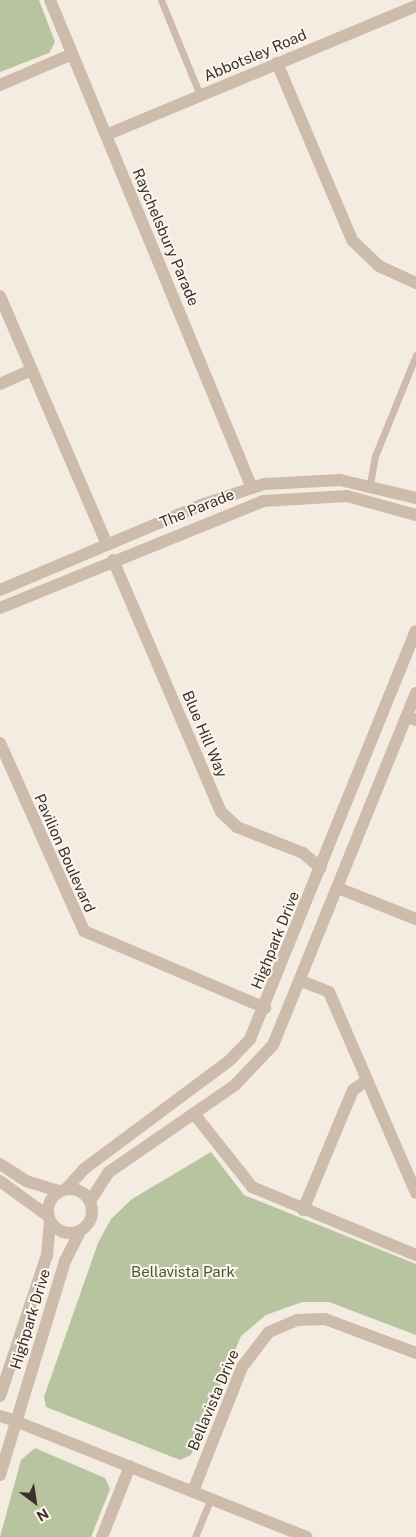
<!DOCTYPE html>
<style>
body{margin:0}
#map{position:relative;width:416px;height:1537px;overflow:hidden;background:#f4ebe1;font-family:"Public Sans",sans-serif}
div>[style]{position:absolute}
.green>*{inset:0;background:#b8c4a0}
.service>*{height:7px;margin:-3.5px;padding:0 3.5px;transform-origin:3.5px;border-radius:3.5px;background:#cdbbac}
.minor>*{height:12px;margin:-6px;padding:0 6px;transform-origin:6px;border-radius:6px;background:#cdbbac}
.tertiary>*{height:12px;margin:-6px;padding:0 6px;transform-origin:6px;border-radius:6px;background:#cdbbac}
.tertiary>.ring{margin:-6px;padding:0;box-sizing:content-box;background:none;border:12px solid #cdbbac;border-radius:50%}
span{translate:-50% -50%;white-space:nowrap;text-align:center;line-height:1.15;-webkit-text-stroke:4px #fbf5ee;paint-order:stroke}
.street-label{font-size:15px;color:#3b302b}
.park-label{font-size:15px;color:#4a5a2e}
.north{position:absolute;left:10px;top:1477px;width:50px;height:50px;-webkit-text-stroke:4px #fbf5ee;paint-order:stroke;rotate:149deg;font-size:14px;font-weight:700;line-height:20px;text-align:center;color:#3b302b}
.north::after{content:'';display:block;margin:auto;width:18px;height:22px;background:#3b302b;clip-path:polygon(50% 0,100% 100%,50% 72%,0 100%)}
</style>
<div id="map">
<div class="green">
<i style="clip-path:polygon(0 0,39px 0,55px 42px,49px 53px,0 72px)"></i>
<i style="clip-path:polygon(211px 1152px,244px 1195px,416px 1264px,416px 1335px,329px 1302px,302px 1302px,266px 1315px,241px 1336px,191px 1455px,180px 1460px,46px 1407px,44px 1397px,98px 1243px,111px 1219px,132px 1199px)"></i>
<i style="clip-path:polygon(35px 1448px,105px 1478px,110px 1489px,91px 1537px,0 1537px,21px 1460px)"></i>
</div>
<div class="service">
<i style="left:161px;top:0;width:103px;rotate:67.7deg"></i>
<i style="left:370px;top:484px;width:28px;rotate:-80deg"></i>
<i style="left:375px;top:456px;width:109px;rotate:-67.9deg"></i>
<i style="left:195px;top:1537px;width:42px;rotate:-67.7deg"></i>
</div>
<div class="minor">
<i style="left:50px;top:0;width:528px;rotate:67.51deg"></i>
<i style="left:277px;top:63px;width:192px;rotate:67deg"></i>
<i style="left:352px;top:240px;width:37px;rotate:44deg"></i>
<i style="left:379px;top:266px;width:41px;rotate:24.7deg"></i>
<i style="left:0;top:85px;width:78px;rotate:-23.3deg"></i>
<i style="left:106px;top:135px;width:336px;rotate:-22.6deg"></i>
<i style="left:0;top:296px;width:271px;rotate:66.7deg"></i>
<i style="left:0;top:384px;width:35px;rotate:-24deg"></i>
<i style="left:113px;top:560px;width:274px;rotate:66.8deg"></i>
<i style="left:221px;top:812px;width:22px;rotate:43deg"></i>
<i style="left:237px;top:827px;width:71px;rotate:21.5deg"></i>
<i style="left:303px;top:853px;width:23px;rotate:40deg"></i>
<i style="left:407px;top:717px;width:9px;rotate:18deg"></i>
<i style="left:0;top:743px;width:206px;rotate:65.9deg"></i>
<i style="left:84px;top:931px;width:197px;rotate:23deg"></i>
<i style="left:338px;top:888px;width:84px;rotate:21.7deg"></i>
<i style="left:301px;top:981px;width:30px;rotate:21deg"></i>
<i style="left:329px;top:992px;width:219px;rotate:66.6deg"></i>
<i style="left:195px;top:1115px;width:92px;rotate:51.6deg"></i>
<i style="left:252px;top:1187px;width:178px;rotate:22.5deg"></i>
<i style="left:303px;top:1210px;width:130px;rotate:-67.4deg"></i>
<i style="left:353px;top:1090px;width:16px;rotate:-35deg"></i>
<i style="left:15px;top:1421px;width:314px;rotate:21.7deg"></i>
<i style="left:193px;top:1491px;width:133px;rotate:-68.4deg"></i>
<i style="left:242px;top:1367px;width:44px;rotate:-52.4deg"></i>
<i style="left:269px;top:1332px;width:30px;rotate:-23deg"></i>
<i style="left:297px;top:1320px;width:28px;rotate:-2deg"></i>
<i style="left:325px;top:1319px;width:97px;rotate:20.5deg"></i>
<i style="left:102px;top:1537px;width:76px;rotate:-68.5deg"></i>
</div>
<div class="tertiary">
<i style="left:0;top:590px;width:218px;rotate:-22.9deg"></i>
<i style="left:201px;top:505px;width:66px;rotate:-18.4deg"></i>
<i style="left:264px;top:484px;width:76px;rotate:-3deg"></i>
<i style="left:340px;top:480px;width:78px;rotate:13.3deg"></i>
<i style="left:0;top:608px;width:284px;rotate:-22.1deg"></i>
<i style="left:263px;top:501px;width:84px;rotate:-3.4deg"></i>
<i style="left:347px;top:496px;width:72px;rotate:15.4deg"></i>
<i style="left:0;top:1164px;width:31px;rotate:33deg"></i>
<i style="left:26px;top:1181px;width:34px;rotate:17deg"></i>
<i style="left:0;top:1181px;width:59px;rotate:36.1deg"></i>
<i class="ring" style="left:48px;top:1189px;width:32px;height:32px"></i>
<i style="left:66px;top:1189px;width:27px;rotate:-48deg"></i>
<i style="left:84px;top:1169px;width:182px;rotate:-36.7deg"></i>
<i style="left:230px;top:1060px;width:29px;rotate:-46deg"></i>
<i style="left:250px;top:1039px;width:440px;rotate:-67.9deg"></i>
<i style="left:90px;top:1201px;width:35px;rotate:-57deg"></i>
<i style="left:109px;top:1172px;width:153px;rotate:-34.6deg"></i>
<i style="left:235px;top:1085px;width:55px;rotate:-46.5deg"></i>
<i style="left:273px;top:1045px;width:380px;rotate:-67.9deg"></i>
<i style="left:0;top:1396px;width:149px;rotate:-71.6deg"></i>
<i style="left:47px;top:1255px;width:34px;rotate:-85deg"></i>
<i style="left:0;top:1416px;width:16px;rotate:18deg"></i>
<i style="left:0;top:1475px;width:224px;rotate:-73.1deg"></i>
<i style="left:65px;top:1261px;width:34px;rotate:-63deg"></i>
</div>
<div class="street-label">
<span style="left:255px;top:55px;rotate:-23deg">Abbotsley Road</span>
<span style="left:166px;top:237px;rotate:67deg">Raychelsbury Parade</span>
<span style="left:197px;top:508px;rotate:-22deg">The Parade</span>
<span style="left:205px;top:734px;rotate:67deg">Blue Hill Way</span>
<span style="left:65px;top:853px;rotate:66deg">Pavilion Boulevard</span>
<span style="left:275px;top:940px;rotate:-68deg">Highpark Drive</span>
<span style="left:30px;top:1319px;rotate:-73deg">Highpark Drive</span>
<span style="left:213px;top:1400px;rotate:-67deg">Bellavista Drive</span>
</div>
<div class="park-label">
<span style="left:183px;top:1272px">Bellavista Park</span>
</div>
<div class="north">N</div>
</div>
